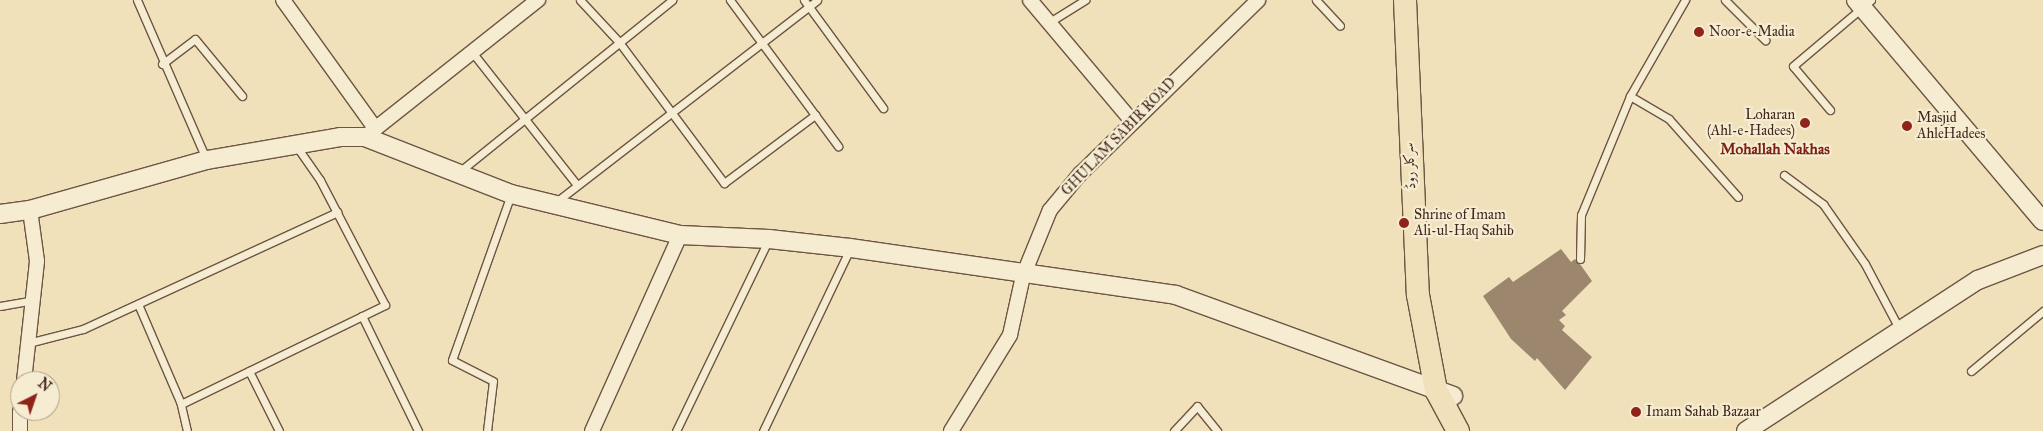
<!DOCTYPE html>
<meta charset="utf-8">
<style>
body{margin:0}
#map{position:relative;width:2043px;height:431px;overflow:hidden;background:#f0e1ba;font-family:"IM FELL Great Primer",Amiri,serif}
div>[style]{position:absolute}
.building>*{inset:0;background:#9c876e}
.roads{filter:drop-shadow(1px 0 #6d5544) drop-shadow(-1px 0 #6d5544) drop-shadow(0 1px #6d5544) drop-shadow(0 -1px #6d5544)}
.service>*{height:7px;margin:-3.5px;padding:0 3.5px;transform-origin:3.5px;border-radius:3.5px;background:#f5ecd2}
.minor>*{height:14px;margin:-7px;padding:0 7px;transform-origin:7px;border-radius:7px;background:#f5ecd2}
.tertiary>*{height:18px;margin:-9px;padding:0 9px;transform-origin:9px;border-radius:9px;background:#f5ecd2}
.primary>*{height:22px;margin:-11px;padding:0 11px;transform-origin:11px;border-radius:11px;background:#f0e1ba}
.dots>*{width:14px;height:14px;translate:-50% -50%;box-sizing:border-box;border:2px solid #f5ecd2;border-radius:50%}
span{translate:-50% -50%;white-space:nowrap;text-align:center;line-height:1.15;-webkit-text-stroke:4.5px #f5ecd2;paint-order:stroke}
.poi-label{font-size:14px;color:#41261c}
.left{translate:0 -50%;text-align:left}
.right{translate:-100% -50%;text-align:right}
.street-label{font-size:14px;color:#41261c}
.neighbourhood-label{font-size:15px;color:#7a1f14;font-weight:700}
.north{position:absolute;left:10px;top:371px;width:50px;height:50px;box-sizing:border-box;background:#f5ecd2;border:1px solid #ad9d89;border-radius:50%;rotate:41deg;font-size:14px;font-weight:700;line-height:20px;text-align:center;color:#41261c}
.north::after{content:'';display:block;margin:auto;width:18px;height:22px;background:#8f2418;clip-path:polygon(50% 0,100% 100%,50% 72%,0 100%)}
</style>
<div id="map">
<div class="building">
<i style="clip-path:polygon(1561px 249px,1571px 262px,1575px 259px,1580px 264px,1592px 281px,1562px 311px,1566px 315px,1559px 320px,1565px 326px,1562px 330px,1592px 357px,1565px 390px,1537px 358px,1535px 361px,1511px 339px,1483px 296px,1509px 277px,1513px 282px)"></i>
</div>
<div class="roads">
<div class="service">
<i style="left:137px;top:0;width:173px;rotate:66.5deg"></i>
<i style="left:580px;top:0;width:57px;rotate:47.1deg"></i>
<i style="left:619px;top:42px;width:176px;rotate:53.3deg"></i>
<i style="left:724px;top:183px;width:114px;rotate:-36.8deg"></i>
<i style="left:730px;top:0;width:182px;rotate:53.5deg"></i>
<i style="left:804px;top:0;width:134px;rotate:53.8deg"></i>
<i style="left:1316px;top:0;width:35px;rotate:47deg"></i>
<i style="left:1725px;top:0;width:57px;rotate:45deg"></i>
<i style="left:1048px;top:23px;width:44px;rotate:-31.9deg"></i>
<i style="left:472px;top:52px;width:169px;rotate:51.7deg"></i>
<i style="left:162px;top:64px;width:41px;rotate:-37.1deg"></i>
<i style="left:195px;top:39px;width:74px;rotate:50.5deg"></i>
<i style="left:1630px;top:96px;width:45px;rotate:30.5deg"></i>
<i style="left:1669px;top:119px;width:104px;rotate:48.5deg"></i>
<i style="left:1830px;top:110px;width:57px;rotate:-130.1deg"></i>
<i style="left:1793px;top:66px;width:102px;rotate:-40.2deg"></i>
<i style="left:459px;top:172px;width:274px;rotate:-38.9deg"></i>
<i style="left:1784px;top:175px;width:49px;rotate:36.6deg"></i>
<i style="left:1823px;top:204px;width:73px;rotate:55deg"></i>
<i style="left:1865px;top:264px;width:75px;rotate:62.1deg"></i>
<i style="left:556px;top:202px;width:330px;rotate:-37.7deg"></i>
<i style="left:1580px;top:259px;width:44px;rotate:-88.7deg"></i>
<i style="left:1581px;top:215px;width:129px;rotate:-67.6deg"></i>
<i style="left:1630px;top:96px;width:111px;rotate:-60.2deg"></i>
<i style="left:138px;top:304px;width:109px;rotate:66.7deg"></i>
<i style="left:0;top:306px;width:34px;rotate:-10deg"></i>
<i style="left:362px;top:316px;width:128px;rotate:64deg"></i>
<i style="left:28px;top:343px;width:57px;rotate:-14.3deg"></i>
<i style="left:83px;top:329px;width:280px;rotate:-24.7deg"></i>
<i style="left:249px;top:371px;width:67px;rotate:63.4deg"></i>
<i style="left:1971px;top:371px;width:94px;rotate:-39.8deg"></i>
<i style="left:187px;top:431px;width:28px;rotate:-103deg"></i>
<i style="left:181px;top:404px;width:227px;rotate:-25.9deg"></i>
<i style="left:385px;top:305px;width:141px;rotate:-117.5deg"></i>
<i style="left:320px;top:180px;width:40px;rotate:-124.9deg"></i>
<i style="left:487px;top:431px;width:50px;rotate:-83.2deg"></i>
<i style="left:493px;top:381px;width:46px;rotate:-152.9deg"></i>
<i style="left:452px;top:360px;width:176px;rotate:-70.4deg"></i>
<i style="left:676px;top:431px;width:213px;rotate:-64.2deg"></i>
<i style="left:763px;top:431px;width:202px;rotate:-64.5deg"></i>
<i style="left:1174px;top:431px;width:34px;rotate:-47deg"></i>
<i style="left:1197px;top:406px;width:32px;rotate:51deg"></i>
</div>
<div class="minor">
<i style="left:283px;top:0;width:158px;rotate:54.3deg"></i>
<i style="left:1030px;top:0;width:158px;rotate:49.9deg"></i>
<i style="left:365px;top:137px;width:221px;rotate:-38.4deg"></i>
<i style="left:24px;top:381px;width:121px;rotate:-83.8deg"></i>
<i style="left:37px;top:261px;width:51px;rotate:-97.8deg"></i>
<i style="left:20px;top:411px;width:20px;rotate:90deg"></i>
<i style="left:592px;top:431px;width:215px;rotate:-65.8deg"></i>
<i style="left:951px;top:431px;width:113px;rotate:-58.4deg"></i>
<i style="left:1010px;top:335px;width:60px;rotate:-77.6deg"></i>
<i style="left:1023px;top:276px;width:71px;rotate:-67.8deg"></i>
<i style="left:1050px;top:210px;width:47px;rotate:-50.2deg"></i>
<i style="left:1080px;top:174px;width:249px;rotate:-44.3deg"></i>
</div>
<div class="tertiary">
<i style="left:1856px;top:0;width:289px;rotate:49.8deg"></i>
<i style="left:0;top:214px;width:30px;rotate:-8deg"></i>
<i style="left:30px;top:210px;width:184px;rotate:-15.8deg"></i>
<i style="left:207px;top:160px;width:135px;rotate:-9.8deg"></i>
<i style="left:340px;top:137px;width:25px"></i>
<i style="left:365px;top:137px;width:157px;rotate:21.3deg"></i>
<i style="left:511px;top:194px;width:174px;rotate:13.6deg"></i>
<i style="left:680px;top:235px;width:89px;rotate:2.6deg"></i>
<i style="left:769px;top:239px;width:81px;rotate:6.3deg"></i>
<i style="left:850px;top:248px;width:329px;rotate:8.2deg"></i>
<i style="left:1176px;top:295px;width:295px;rotate:20deg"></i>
<i style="left:1746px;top:431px;width:277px;rotate:-33.1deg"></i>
<i style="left:1978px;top:280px;width:70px;rotate:-21deg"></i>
</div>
<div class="primary">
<i style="left:1405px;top:0;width:295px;rotate:87.5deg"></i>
<i style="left:1418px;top:295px;width:97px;rotate:79.3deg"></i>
<i style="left:1436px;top:390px;width:47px;rotate:61.8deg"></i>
</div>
</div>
<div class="dots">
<i style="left:1699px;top:32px;background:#8f2418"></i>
<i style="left:1805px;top:123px;background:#8f2418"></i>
<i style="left:1907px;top:126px;background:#8f2418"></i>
<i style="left:1404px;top:223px;background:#8f2418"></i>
<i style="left:1636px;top:412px;background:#8f2418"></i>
</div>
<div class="poi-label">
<span class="left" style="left:1709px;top:32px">Noor-e-Madia</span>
<span class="right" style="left:1795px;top:123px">Loharan<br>(Ahl-e-Hadees)</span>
<span class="left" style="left:1917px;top:126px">Masjid<br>AhleHadees</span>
<span class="left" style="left:1414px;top:223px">Shrine of Imam<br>Ali-ul-Haq Sahib</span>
<span class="left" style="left:1646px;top:412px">Imam Sahab Bazaar</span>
</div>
<div class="street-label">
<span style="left:1119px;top:137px;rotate:-46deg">GHULAM SABIR ROAD</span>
<span style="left:1410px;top:166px;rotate:-93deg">سرکلر روڈ</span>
</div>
<div class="neighbourhood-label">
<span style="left:1775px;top:150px">Mohallah Nakhas</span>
</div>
<div class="north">N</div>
</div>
